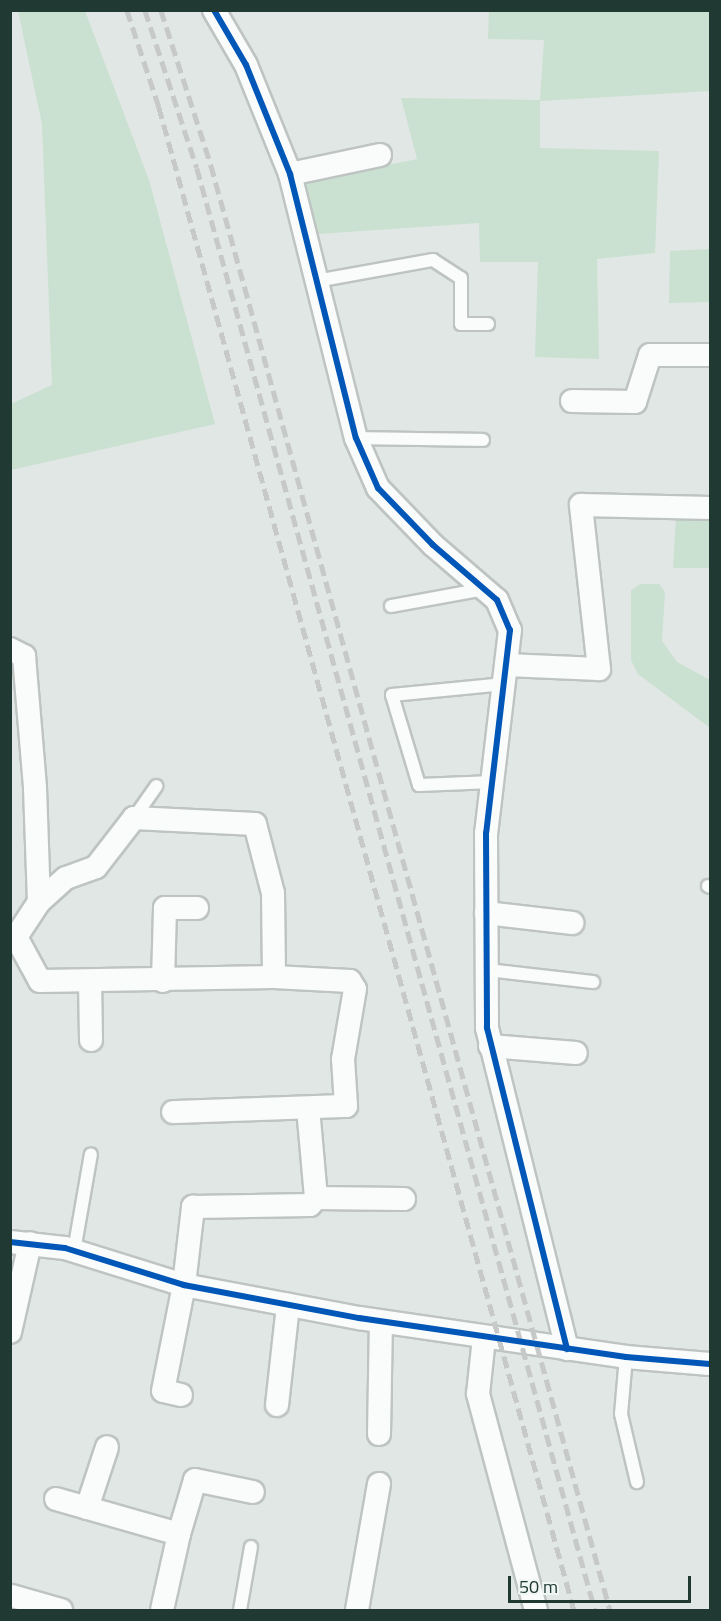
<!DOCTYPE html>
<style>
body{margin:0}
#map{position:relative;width:721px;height:1621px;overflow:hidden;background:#e1e7e4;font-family:"Titillium Web",sans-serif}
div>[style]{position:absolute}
.green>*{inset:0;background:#cae0d1}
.roads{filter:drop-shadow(2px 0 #bec4c1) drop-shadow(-2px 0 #bec4c1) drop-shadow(0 2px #bec4c1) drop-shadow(0 -2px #bec4c1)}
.service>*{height:12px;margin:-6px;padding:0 6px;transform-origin:6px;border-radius:6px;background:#fafbfb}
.minor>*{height:22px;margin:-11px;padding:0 11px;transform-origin:11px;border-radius:11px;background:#fafbfb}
.rail>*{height:4.5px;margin-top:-2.25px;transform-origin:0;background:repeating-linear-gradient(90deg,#c6c9c8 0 12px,transparent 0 18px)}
.cycleway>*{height:6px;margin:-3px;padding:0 3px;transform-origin:3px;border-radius:3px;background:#0057b8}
span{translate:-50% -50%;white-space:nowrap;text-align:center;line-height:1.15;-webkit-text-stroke:4.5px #eff6f3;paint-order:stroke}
.frame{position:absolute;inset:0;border:12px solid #203933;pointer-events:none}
.scale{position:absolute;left:508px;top:1576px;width:183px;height:27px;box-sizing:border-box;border:3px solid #203933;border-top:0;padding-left:8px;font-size:18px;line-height:21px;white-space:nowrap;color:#203933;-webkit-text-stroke:4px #eff6f3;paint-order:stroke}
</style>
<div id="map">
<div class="green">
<i style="clip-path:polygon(18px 11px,85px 11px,149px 180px,215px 424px,11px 470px,11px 404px,52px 385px,42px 124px)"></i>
<i style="clip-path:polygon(489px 11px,710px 11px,710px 91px,540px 101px,540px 148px,659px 151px,655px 253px,597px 259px,599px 359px,535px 357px,538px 262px,480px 262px,479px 223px,318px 234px,306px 182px,417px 159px,401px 98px,540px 100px,544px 40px,488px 39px)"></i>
<i style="clip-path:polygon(710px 249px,710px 302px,669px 303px,670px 251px)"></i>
<i style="clip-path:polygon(676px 519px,710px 519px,710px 568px,673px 568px)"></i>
<i style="clip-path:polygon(641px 584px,659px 584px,665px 592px,662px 641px,677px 662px,710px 680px,710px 728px,638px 674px,631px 660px,631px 590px)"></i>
</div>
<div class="roads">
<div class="service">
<i style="left:316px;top:281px;width:119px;rotate:-10.2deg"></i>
<i style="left:433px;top:260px;width:33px;rotate:33deg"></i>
<i style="left:461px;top:278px;width:46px;rotate:90deg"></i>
<i style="left:461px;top:324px;width:27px"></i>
<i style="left:356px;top:438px;width:127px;rotate:0.9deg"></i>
<i style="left:391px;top:606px;width:96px;rotate:-10.3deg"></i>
<i style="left:493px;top:782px;width:74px;rotate:177.7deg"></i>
<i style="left:419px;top:785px;width:94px;rotate:-106.7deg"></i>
<i style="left:392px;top:695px;width:113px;rotate:-5.6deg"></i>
<i style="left:134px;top:818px;width:39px;rotate:-55deg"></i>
<i style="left:708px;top:886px;width:2px;rotate:27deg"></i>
<i style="left:487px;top:970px;width:107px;rotate:6.5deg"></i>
<i style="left:74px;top:1251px;width:98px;rotate:-80.1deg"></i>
<i style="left:626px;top:1357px;width:57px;rotate:95deg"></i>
<i style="left:621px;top:1414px;width:70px;rotate:76.8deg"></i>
<i style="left:240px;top:1610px;width:64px;rotate:-80.1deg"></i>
</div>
<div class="minor">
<i style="left:214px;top:10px;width:64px;rotate:59.8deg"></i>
<i style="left:246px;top:65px;width:118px;rotate:68deg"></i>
<i style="left:290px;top:174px;width:272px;rotate:76deg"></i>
<i style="left:356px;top:438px;width:55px;rotate:66.3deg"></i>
<i style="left:378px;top:488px;width:79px;rotate:46deg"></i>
<i style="left:433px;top:545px;width:84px;rotate:40.7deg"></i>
<i style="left:497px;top:600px;width:33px;rotate:67deg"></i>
<i style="left:510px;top:630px;width:204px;rotate:96.7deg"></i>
<i style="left:486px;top:833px;width:195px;rotate:89.7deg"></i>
<i style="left:487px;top:1028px;width:331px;rotate:76deg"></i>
<i style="left:290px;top:174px;width:92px;rotate:-11.9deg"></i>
<i style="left:572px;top:401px;width:63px;rotate:0.9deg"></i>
<i style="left:635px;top:402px;width:49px;rotate:-72.3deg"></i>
<i style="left:650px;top:355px;width:60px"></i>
<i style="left:10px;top:649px;width:16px;rotate:27deg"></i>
<i style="left:24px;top:656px;width:132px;rotate:85.2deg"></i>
<i style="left:35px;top:788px;width:114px;rotate:88deg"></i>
<i style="left:506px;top:665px;width:93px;rotate:2.5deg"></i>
<i style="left:599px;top:669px;width:165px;rotate:-96.3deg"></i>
<i style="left:581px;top:505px;width:129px;rotate:1.3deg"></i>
<i style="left:486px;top:913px;width:87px;rotate:6.6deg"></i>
<i style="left:16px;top:937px;width:50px;rotate:61.4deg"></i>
<i style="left:40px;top:981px;width:234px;rotate:-1deg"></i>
<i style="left:274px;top:977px;width:76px;rotate:3deg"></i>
<i style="left:350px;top:981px;width:9px;rotate:58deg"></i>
<i style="left:355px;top:989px;width:71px;rotate:99.7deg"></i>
<i style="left:343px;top:1059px;width:47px;rotate:86.3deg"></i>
<i style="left:346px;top:1106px;width:173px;rotate:178deg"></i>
<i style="left:10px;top:939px;width:6px;rotate:-18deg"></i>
<i style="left:16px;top:937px;width:42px;rotate:-56.7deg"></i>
<i style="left:39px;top:902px;width:36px;rotate:-42deg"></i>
<i style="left:66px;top:878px;width:32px;rotate:-20deg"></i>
<i style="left:96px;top:867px;width:62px;rotate:-52.2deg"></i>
<i style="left:134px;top:818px;width:121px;rotate:2.8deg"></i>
<i style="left:255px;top:824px;width:71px;rotate:75.4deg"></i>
<i style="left:273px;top:893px;width:84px;rotate:89.3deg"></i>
<i style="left:90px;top:981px;width:59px;rotate:89deg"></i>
<i style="left:163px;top:981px;width:73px;rotate:-88.4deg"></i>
<i style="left:165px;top:908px;width:32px"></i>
<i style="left:490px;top:1046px;width:86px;rotate:4.7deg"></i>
<i style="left:308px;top:1108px;width:90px;rotate:84.9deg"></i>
<i style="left:316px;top:1198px;width:88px;rotate:0.7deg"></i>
<i style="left:10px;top:1242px;width:55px;rotate:6.2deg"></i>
<i style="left:65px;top:1248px;width:125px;rotate:17.3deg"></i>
<i style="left:184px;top:1285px;width:178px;rotate:10.7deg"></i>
<i style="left:359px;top:1318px;width:270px;rotate:8.3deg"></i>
<i style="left:626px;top:1357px;width:84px;rotate:4.8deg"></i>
<i style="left:10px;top:1332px;width:91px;rotate:-77.3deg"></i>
<i style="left:484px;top:1338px;width:56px;rotate:96.1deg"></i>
<i style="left:478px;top:1394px;width:224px;rotate:75deg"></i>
<i style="left:181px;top:1395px;width:18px;rotate:-167deg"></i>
<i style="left:163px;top:1391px;width:108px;rotate:-78.8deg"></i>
<i style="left:184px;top:1285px;width:79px;rotate:-83.4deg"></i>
<i style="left:193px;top:1207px;width:117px;rotate:-1deg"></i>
<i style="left:310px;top:1205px;width:9px;rotate:-49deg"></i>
<i style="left:277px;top:1405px;width:101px;rotate:-83.7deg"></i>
<i style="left:379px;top:1434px;width:112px;rotate:-89deg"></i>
<i style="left:56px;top:1499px;width:128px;rotate:15.9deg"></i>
<i style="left:87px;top:1508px;width:64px;rotate:-71.8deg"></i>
<i style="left:12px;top:1596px;width:51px;rotate:15.9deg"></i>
<i style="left:162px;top:1610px;width:78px;rotate:-77.4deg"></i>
<i style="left:179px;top:1534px;width:56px;rotate:-73.5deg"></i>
<i style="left:195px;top:1480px;width:59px;rotate:11.7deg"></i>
<i style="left:357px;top:1610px;width:128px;rotate:-80.1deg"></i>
</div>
</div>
<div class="rail">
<i style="left:127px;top:10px;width:102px;rotate:71.7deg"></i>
<i style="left:159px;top:107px;width:1559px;rotate:74.56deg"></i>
<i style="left:145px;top:10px;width:166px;rotate:71.8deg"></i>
<i style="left:197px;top:168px;width:1496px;rotate:74.57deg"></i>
<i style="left:161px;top:10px;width:163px;rotate:72.1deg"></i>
<i style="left:211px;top:165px;width:1499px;rotate:74.56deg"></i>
</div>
<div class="cycleway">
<i style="left:214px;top:10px;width:64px;rotate:59.8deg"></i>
<i style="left:246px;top:65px;width:118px;rotate:68deg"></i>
<i style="left:290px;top:174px;width:272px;rotate:76deg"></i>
<i style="left:356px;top:438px;width:55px;rotate:66.3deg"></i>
<i style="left:378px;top:488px;width:79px;rotate:46deg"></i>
<i style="left:433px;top:545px;width:84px;rotate:40.7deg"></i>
<i style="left:497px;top:600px;width:33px;rotate:67deg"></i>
<i style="left:510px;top:630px;width:204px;rotate:96.7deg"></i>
<i style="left:486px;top:833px;width:195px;rotate:89.7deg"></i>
<i style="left:487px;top:1028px;width:331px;rotate:76deg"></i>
<i style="left:10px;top:1242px;width:55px;rotate:6.2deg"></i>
<i style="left:65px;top:1248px;width:125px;rotate:17.3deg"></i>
<i style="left:184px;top:1285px;width:178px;rotate:10.7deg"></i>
<i style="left:359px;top:1318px;width:270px;rotate:8.3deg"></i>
<i style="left:626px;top:1357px;width:84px;rotate:4.8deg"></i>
</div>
<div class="frame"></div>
<div class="scale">50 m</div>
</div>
